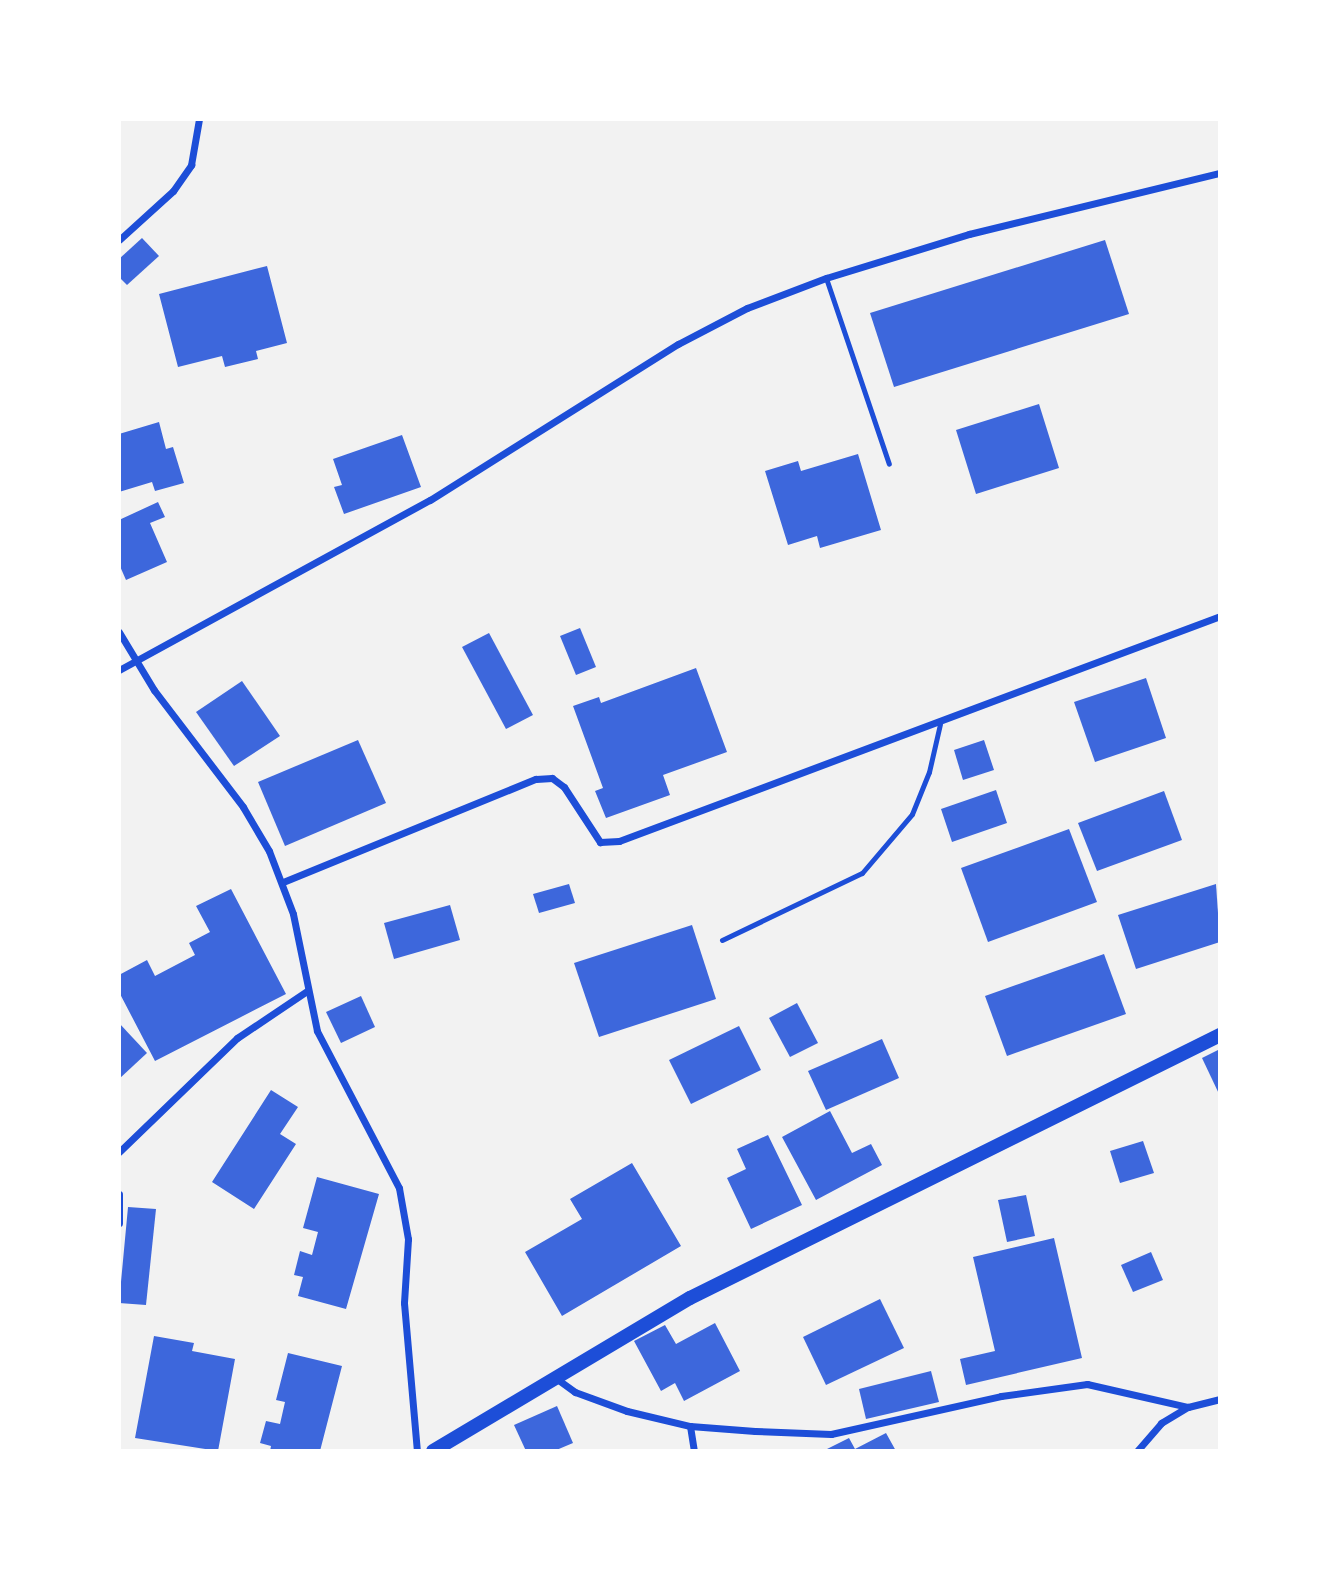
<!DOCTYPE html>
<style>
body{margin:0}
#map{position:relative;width:1339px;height:1570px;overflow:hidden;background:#f2f2f2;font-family:Montserrat,sans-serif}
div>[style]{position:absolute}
.building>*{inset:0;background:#3d67dc}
.service>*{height:5px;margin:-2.5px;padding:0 2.5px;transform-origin:2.5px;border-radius:2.5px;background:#1d4ed8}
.minor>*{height:7px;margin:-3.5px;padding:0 3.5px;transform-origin:3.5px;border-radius:3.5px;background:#1d4ed8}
.secondary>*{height:14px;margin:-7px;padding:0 7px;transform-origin:7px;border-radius:7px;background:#1d4ed8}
span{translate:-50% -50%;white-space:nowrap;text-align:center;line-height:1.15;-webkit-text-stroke:7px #fff;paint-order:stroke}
.frame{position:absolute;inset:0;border:121px solid #fff;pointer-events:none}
</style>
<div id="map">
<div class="building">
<i style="clip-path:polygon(142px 238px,159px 256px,127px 285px,119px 277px,119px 259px)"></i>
<i style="clip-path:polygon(1105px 240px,1129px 314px,894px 387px,870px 313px)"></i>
<i style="clip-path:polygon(267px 266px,287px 343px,256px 351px,258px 359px,225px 367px,222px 356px,178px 367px,159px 294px)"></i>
<i style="clip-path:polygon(1039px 404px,1059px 468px,976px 494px,956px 430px)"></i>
<i style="clip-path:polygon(159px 422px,166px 449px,173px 447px,184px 483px,155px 491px,152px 482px,119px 492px,119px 434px)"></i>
<i style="clip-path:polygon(402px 435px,421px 487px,344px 514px,334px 487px,342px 485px,333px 459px)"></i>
<i style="clip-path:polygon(858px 454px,881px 530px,820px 548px,817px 536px,788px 545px,765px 471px,798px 461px,801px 471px)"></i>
<i style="clip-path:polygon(158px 502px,165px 517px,150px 523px,167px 562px,126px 580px,119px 564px,119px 520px)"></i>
<i style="clip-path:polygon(580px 628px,596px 667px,576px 675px,560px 636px)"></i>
<i style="clip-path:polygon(489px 633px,533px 715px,506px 729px,462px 647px)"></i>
<i style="clip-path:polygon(696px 668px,727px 752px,663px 775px,670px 795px,606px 818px,595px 791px,603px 788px,573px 706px,599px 697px,601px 703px)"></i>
<i style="clip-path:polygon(1146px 678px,1166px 738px,1095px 762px,1074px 702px)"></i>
<i style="clip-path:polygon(242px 681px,280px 736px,234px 766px,196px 712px)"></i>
<i style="clip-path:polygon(358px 740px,386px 803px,285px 846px,258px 782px)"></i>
<i style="clip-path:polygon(984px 740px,994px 770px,963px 780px,954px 750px)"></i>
<i style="clip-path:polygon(996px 790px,1007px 823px,952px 842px,941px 809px)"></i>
<i style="clip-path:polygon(1164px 791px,1182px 840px,1097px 871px,1078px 823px)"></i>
<i style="clip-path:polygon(1069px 829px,1097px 902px,988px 942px,961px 868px)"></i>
<i style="clip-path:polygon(569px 884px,575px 903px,539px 913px,533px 894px)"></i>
<i style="clip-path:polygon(1216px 884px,1220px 942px,1136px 969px,1118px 915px)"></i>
<i style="clip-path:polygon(231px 889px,286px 994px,155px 1061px,119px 992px,119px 975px,147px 960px,155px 976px,195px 955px,189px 943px,210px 932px,196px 906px)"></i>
<i style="clip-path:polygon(450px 905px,460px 940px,394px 959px,384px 923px)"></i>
<i style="clip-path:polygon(692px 925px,716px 999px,599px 1037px,574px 963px)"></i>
<i style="clip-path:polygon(1104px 954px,1126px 1014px,1007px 1056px,985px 996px)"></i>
<i style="clip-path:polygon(361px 996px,375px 1027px,341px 1043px,326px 1012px)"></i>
<i style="clip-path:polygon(797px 1003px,818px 1043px,790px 1057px,769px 1018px)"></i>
<i style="clip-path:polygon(119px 1023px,147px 1053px,119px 1079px)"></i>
<i style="clip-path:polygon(739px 1026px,761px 1070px,691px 1104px,669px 1060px)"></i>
<i style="clip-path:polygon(882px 1039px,899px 1078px,826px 1110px,808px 1071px)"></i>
<i style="clip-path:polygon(1220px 1049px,1220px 1096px,1202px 1058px)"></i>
<i style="clip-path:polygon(271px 1090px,298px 1107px,280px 1134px,296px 1144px,254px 1209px,212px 1182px)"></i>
<i style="clip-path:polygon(830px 1111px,852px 1153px,871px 1144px,882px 1165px,816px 1200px,782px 1137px)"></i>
<i style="clip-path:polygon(768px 1135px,802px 1205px,751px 1229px,727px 1178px,746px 1169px,737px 1149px)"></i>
<i style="clip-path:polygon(1143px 1141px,1154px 1173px,1120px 1183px,1110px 1151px)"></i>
<i style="clip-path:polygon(632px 1163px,681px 1246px,562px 1316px,525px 1252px,582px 1219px,570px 1199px)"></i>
<i style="clip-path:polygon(317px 1177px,379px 1194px,346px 1309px,298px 1296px,303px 1277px,294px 1275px,300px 1251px,312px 1255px,318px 1232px,303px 1228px)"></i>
<i style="clip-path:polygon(1026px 1195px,1035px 1236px,1007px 1242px,998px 1200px)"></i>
<i style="clip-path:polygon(128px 1207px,156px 1209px,146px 1305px,119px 1303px)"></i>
<i style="clip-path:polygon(1054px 1238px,1082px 1358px,966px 1385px,960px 1359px,995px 1351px,973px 1257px)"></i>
<i style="clip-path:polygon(1151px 1252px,1163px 1280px,1133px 1292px,1121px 1265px)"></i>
<i style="clip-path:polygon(880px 1299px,904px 1348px,826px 1385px,803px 1337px)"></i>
<i style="clip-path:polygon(715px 1323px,740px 1371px,684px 1401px,675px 1383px,661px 1391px,634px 1341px,665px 1325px,676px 1344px)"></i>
<i style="clip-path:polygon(154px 1336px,194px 1343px,192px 1351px,235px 1359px,218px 1451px,135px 1438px)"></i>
<i style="clip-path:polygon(288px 1353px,342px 1366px,320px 1451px,270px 1451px,271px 1446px,260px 1443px,266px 1421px,280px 1424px,285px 1402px,276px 1400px)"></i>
<i style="clip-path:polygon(931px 1371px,939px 1402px,866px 1419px,859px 1389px)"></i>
<i style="clip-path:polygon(557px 1406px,573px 1443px,554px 1451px,526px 1451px,514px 1425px)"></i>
<i style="clip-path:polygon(886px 1433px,896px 1451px,823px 1451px,849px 1438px,855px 1449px)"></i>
</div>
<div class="service">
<i style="left:826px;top:278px;width:196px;rotate:71.3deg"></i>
<i style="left:722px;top:940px;width:155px;rotate:-25.6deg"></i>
<i style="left:862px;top:873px;width:77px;rotate:-49.7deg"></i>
<i style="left:912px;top:814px;width:45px;rotate:-68deg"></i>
<i style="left:929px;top:772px;width:49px;rotate:-77.1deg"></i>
</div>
<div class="minor">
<i style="left:119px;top:240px;width:73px;rotate:-42.2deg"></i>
<i style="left:173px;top:191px;width:32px;rotate:-55deg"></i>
<i style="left:191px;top:165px;width:47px;rotate:-80.1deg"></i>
<i style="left:119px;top:632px;width:68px;rotate:58.9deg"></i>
<i style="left:154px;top:690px;width:147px;rotate:52.7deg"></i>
<i style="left:243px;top:807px;width:51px;rotate:59.4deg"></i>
<i style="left:269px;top:851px;width:67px;rotate:69.1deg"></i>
<i style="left:293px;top:914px;width:119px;rotate:78.4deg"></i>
<i style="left:317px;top:1031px;width:177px;rotate:62.4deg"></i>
<i style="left:399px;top:1188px;width:52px;rotate:80deg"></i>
<i style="left:408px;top:1239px;width:64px;rotate:93.6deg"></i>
<i style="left:404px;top:1303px;width:149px;rotate:85deg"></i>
<i style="left:119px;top:670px;width:354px;rotate:-28.7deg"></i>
<i style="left:430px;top:500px;width:293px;rotate:-32.2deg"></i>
<i style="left:678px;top:344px;width:78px;rotate:-27.6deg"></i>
<i style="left:747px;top:308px;width:85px;rotate:-20.8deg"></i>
<i style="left:826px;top:278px;width:150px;rotate:-17.1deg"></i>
<i style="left:969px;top:234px;width:258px;rotate:-13.7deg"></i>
<i style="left:283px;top:882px;width:273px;rotate:-22.2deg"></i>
<i style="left:536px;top:779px;width:16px;rotate:-4deg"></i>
<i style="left:552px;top:778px;width:15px;rotate:37deg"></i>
<i style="left:564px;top:787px;width:66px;rotate:56.8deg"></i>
<i style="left:600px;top:842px;width:19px;rotate:-3deg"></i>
<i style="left:619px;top:841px;width:642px;rotate:-20.52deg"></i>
<i style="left:119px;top:1152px;width:164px;rotate:-44deg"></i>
<i style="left:237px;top:1038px;width:84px;rotate:-33.9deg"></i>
<i style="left:119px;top:1194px;width:29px;rotate:90deg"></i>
<i style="left:557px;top:1379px;width:22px;rotate:36deg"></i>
<i style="left:575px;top:1392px;width:55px;rotate:20.1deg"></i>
<i style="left:627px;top:1411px;width:65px;rotate:13.4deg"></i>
<i style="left:690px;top:1426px;width:65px;rotate:4.4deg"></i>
<i style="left:755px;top:1431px;width:76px;rotate:2.3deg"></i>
<i style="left:831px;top:1434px;width:174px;rotate:-12.6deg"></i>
<i style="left:1001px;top:1396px;width:87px;rotate:-7.9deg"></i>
<i style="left:1087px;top:1384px;width:104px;rotate:12.8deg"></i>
<i style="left:690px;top:1426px;width:25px;rotate:81deg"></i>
<i style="left:1137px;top:1451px;width:37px;rotate:-49deg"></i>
<i style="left:1161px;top:1423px;width:31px;rotate:-31deg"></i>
<i style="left:1188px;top:1407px;width:33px;rotate:-14deg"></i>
</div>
<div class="secondary">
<i style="left:433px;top:1451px;width:299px;rotate:-30.8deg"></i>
<i style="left:690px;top:1298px;width:592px;rotate:-26.39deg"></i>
</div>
<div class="frame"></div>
</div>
